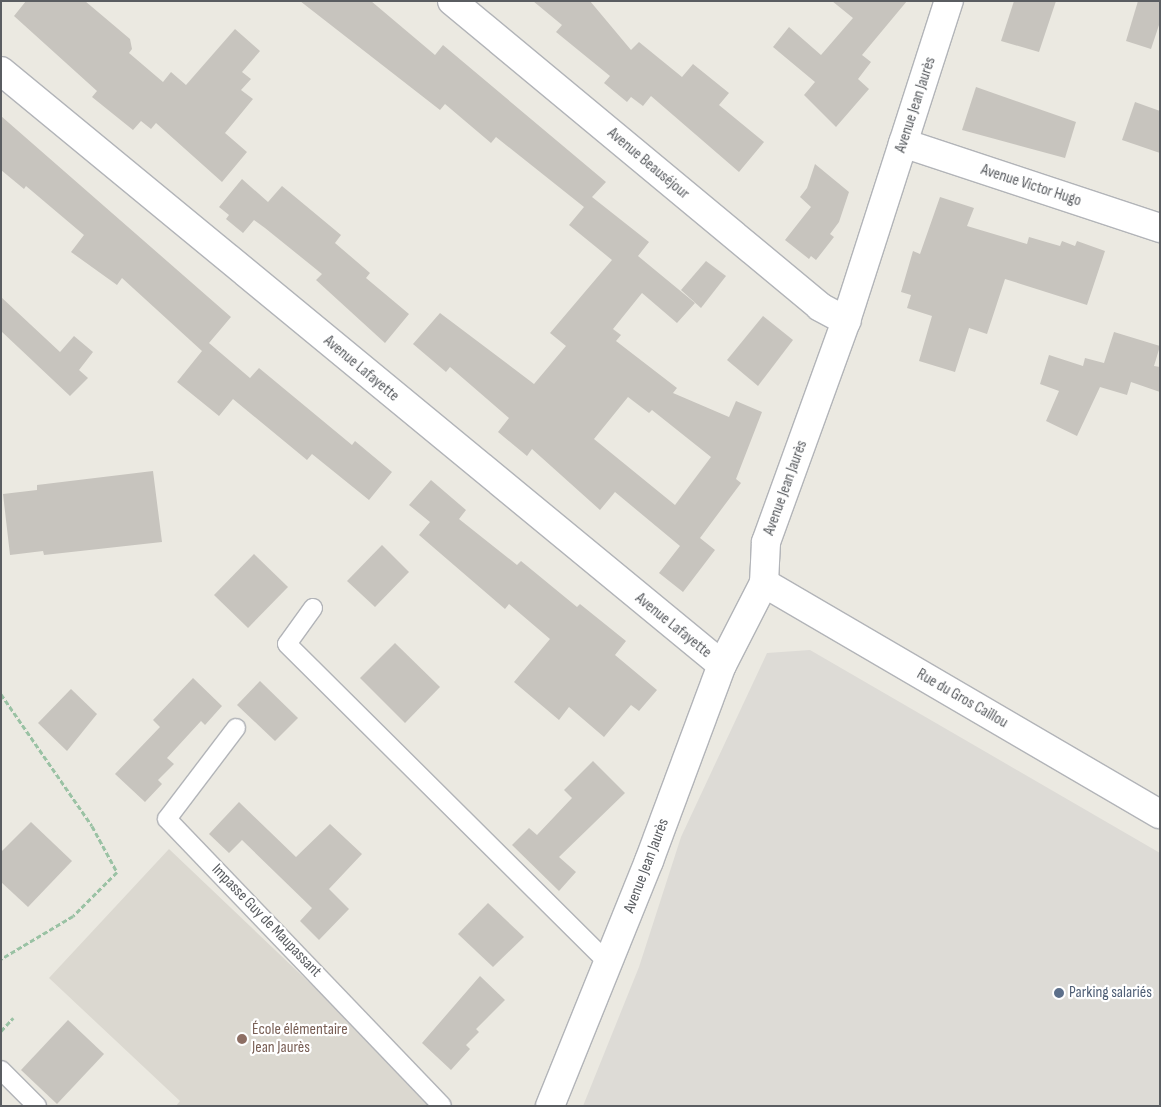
<!DOCTYPE html>
<meta charset="utf-8">
<style>
body{margin:0}
#map{position:relative;width:1161px;height:1107px;overflow:hidden;background:#ebe9e1;font-family:"Sofia Sans Condensed",sans-serif}
div>[style]{position:absolute}
.industrial>*{inset:0;background:#dddbd6}
.education>*{inset:0;background:#dbd8d0}
.building>*{inset:0;background:#c7c4be}
.path>*{height:3px;margin-top:-1.5px;transform-origin:0;background:repeating-linear-gradient(90deg,#9ac2a4 0 5px,transparent 0 7.5px)}
.roads{filter:drop-shadow(1px 0 #b2b4b8) drop-shadow(-1px 0 #b2b4b8) drop-shadow(0 1px #b2b4b8) drop-shadow(0 -1px #b2b4b8)}
.service>*{height:18px;margin:-9px;padding:0 9px;transform-origin:9px;border-radius:9px;background:#fff}
.minor>*{height:28px;margin:-14px;padding:0 14px;transform-origin:14px;border-radius:14px;background:#fff}
.dots>*{width:14px;height:14px;translate:-50% -50%;box-sizing:border-box;border:2px solid #fff;border-radius:50%}
span{translate:-50% -50%;white-space:nowrap;text-align:center;line-height:1.15;-webkit-text-stroke:4.5px #fff;paint-order:stroke}
.street-label{font-size:16px;color:#5a5d61}
.service-label{font-size:16px;color:#4e5e75}
.left{translate:0 -50%;text-align:left}
.education-label{font-size:16px;color:#785e54}
.frame{position:absolute;inset:0;border:2px solid #5a5d61;pointer-events:none}
</style>
<div id="map">
<div class="industrial">
<i style="clip-path:polygon(810px 650px,1160px 853px,1160px 1106px,583px 1106px,639px 967px,681px 837px,767px 653px)"></i>
</div>
<div class="education">
<i style="clip-path:polygon(169px 849px,439px 1106px,176px 1106px,180px 1101px,49px 978px)"></i>
</div>
<div class="building">
<i style="clip-path:polygon(26px 1px,85px 1px,130px 39px,132px 49px,129px 53px,163px 82px,171px 72px,186px 85px,235px 29px,260px 51px,242px 72px,251px 79px,241px 90px,253px 99px,225px 133px,247px 152px,222px 182px,156px 123px,151px 129px,141px 121px,133px 130px,92px 97px,97px 91px,14px 16px)"></i>
<i style="clip-path:polygon(evenodd,300px 1px,371px 1px,435px 55px,443px 45px,606px 182px,592px 197px,649px 242px,638px 256px,695px 303px,677px 323px,642px 293px,613px 329px,621px 335px,616px 341px,677px 388px,673px 393px,729px 417px,736px 401px,762px 412px,736px 479px,741px 483px,700px 538px,715px 550px,683px 592px,659px 573px,680px 546px,615px 492px,600px 510px,532px 449px,527px 456px,498px 432px,509px 418px,450px 367px,446px 372px,413px 344px,440px 313px,534px 384px,566px 346px,550px 333px,612px 260px,569px 225px,584px 207px,496px 137px,491px 143px,445px 104px,440px 110px,300px 1px,628px 397px,649px 413px,652px 410px,711px 457px,675px 505px,594px 439px,628px 397px)"></i>
<i style="clip-path:polygon(533px 1px,590px 1px,631px 50px,639px 42px,682px 77px,693px 64px,729px 93px,719px 105px,764px 142px,739px 172px,651px 96px,643px 106px,631px 97px,627px 102px,604px 83px,610px 76px,556px 32px,562px 25px)"></i>
<i style="clip-path:polygon(832px 1px,907px 1px,862px 55px,871px 62px,858px 79px,869px 89px,836px 127px,804px 95px,815px 82px,773px 47px,789px 27px,821px 55px,853px 18px)"></i>
<i style="clip-path:polygon(1014px 1px,1056px 1px,1039px 52px,1001px 41px)"></i>
<i style="clip-path:polygon(1138px 1px,1160px 1px,1160px 22px,1151px 49px,1126px 41px)"></i>
<i style="clip-path:polygon(976px 87px,1076px 122px,1065px 158px,962px 130px)"></i>
<i style="clip-path:polygon(1135px 102px,1160px 111px,1160px 153px,1122px 140px)"></i>
<i style="clip-path:polygon(1px 116px,231px 317px,209px 343px,250px 378px,259px 368px,352px 445px,355px 441px,392px 472px,369px 500px,312px 454px,307px 460px,233px 399px,219px 416px,177px 382px,202px 351px,122px 278px,117px 285px,71px 252px,84px 235px,26px 186px,24px 189px,1px 170px)"></i>
<i style="clip-path:polygon(815px 164px,849px 192px,839px 222px,830px 234px,834px 237px,816px 260px,811px 256px,809px 259px,785px 240px,811px 207px,800px 197px,807px 188px)"></i>
<i style="clip-path:polygon(242px 179px,268px 202px,282px 186px,341px 235px,335px 243px,370px 273px,366px 278px,409px 314px,385px 343px,316px 280px,322px 274px,265px 228px,254px 220px,243px 233px,226px 219px,229px 215px,219px 207px)"></i>
<i style="clip-path:polygon(940px 197px,974px 208px,967px 226px,1027px 244px,1029px 237px,1060px 246px,1062px 241px,1075px 246px,1077px 241px,1105px 251px,1087px 305px,1005px 279px,987px 334px,969px 328px,955px 372px,919px 361px,932px 316px,907px 308px,911px 295px,901px 292px,913px 251px,920px 254px)"></i>
<i style="clip-path:polygon(706px 261px,726px 276px,701px 308px,681px 290px)"></i>
<i style="clip-path:polygon(1px 297px,60px 352px,74px 336px,93px 352px,79px 370px,88px 378px,70px 396px,1px 331px)"></i>
<i style="clip-path:polygon(763px 316px,793px 340px,758px 386px,727px 360px)"></i>
<i style="clip-path:polygon(1114px 332px,1160px 346px,1154px 366px,1160px 367px,1160px 392px,1131px 382px,1127px 395px,1100px 387px,1077px 436px,1046px 421px,1059px 391px,1040px 384px,1049px 355px,1083px 366px,1085px 358px,1104px 363px)"></i>
<i style="clip-path:polygon(153px 471px,162px 542px,44px 555px,43px 551px,10px 555px,3px 494px,37px 490px,37px 485px)"></i>
<i style="clip-path:polygon(431px 480px,466px 510px,459px 519px,517px 565px,521px 561px,577px 607px,580px 604px,626px 641px,615px 655px,657px 690px,639px 711px,631px 705px,604px 737px,569px 707px,559px 720px,514px 682px,550px 639px,509px 604px,505px 609px,419px 535px,430px 522px,409px 505px)"></i>
<i style="clip-path:polygon(382px 545px,409px 572px,375px 607px,347px 581px)"></i>
<i style="clip-path:polygon(254px 554px,288px 587px,248px 628px,214px 595px)"></i>
<i style="clip-path:polygon(395px 643px,440px 687px,405px 723px,360px 678px)"></i>
<i style="clip-path:polygon(193px 678px,222px 706px,205px 725px,201px 721px,167px 758px,174px 764px,158px 780px,162px 784px,145px 802px,115px 774px,160px 727px,153px 720px)"></i>
<i style="clip-path:polygon(260px 681px,298px 718px,275px 741px,237px 705px)"></i>
<i style="clip-path:polygon(71px 689px,97px 714px,67px 751px,38px 723px)"></i>
<i style="clip-path:polygon(593px 761px,625px 793px,559px 857px,576px 872px,559px 891px,512px 845px,529px 828px,537px 835px,572px 798px,564px 790px)"></i>
<i style="clip-path:polygon(239px 802px,296px 857px,330px 824px,362px 854px,329px 889px,349px 909px,319px 940px,300px 921px,312px 908px,242px 840px,229px 853px,209px 834px)"></i>
<i style="clip-path:polygon(31px 822px,72px 861px,28px 907px,1px 882px,1px 852px)"></i>
<i style="clip-path:polygon(488px 903px,524px 937px,493px 967px,458px 934px)"></i>
<i style="clip-path:polygon(480px 976px,505px 1000px,476px 1029px,479px 1032px,466px 1045px,470px 1049px,451px 1070px,422px 1043px)"></i>
<i style="clip-path:polygon(68px 1020px,104px 1054px,57px 1104px,21px 1070px)"></i>
</div>
<div class="path">
<i style="left:1px;top:694px;width:160px;rotate:55.4deg"></i>
<i style="left:92px;top:826px;width:52px;rotate:61.5deg"></i>
<i style="left:117px;top:872px;width:62px;rotate:135deg"></i>
<i style="left:73px;top:916px;width:84px;rotate:149.2deg"></i>
<i style="left:1px;top:1031px;width:18px;rotate:-47deg"></i>
</div>
<div class="roads">
<div class="service">
<i style="left:313px;top:608px;width:44px;rotate:125.8deg"></i>
<i style="left:287px;top:644px;width:454px;rotate:44.8deg"></i>
<i style="left:236px;top:728px;width:114px;rotate:127.2deg"></i>
<i style="left:167px;top:819px;width:397px;rotate:46.2deg"></i>
<i style="left:1px;top:1070px;width:51px;rotate:45deg"></i>
</div>
<div class="minor">
<i style="left:452px;top:1px;width:479px;rotate:39.7deg"></i>
<i style="left:820px;top:307px;width:30px;rotate:28deg"></i>
<i style="left:1px;top:71px;width:934px;rotate:39.48deg"></i>
<i style="left:903px;top:143px;width:271px;rotate:18.3deg"></i>
<i style="left:764px;top:583px;width:458px;rotate:30.3deg"></i>
<i style="left:550px;top:1106px;width:264px;rotate:-68deg"></i>
<i style="left:649px;top:861px;width:209px;rotate:-69.6deg"></i>
<i style="left:722px;top:665px;width:92px;rotate:-62.9deg"></i>
<i style="left:764px;top:583px;width:41px;rotate:-87.2deg"></i>
<i style="left:766px;top:542px;width:235px;rotate:-70.1deg"></i>
<i style="left:846px;top:321px;width:336px;rotate:-72.2deg"></i>
</div>
</div>
<div class="dots">
<i style="left:1059px;top:993px;background:#5c6f8a"></i>
<i style="left:242px;top:1039px;background:#8d6e63"></i>
</div>
<div class="street-label">
<span style="left:916px;top:105px;rotate:-72deg">Avenue Jean Jaurès</span>
<span style="left:648px;top:164px;rotate:40deg">Avenue Beauséjour</span>
<span style="left:1031px;top:186px;rotate:18deg">Avenue Victor Hugo</span>
<span style="left:361px;top:369px;rotate:40deg">Avenue Lafayette</span>
<span style="left:786px;top:488px;rotate:-70deg">Avenue Jean Jaurès</span>
<span style="left:673px;top:626px;rotate:39deg">Avenue Lafayette</span>
<span style="left:962px;top:699px;rotate:30deg">Rue du Gros Caillou</span>
<span style="left:647px;top:866px;rotate:-69deg">Avenue Jean Jaurès</span>
<span style="left:266px;top:921px;rotate:46deg">Impasse Guy de Maupassant</span>
</div>
<div class="service-label">
<span class="left" style="left:1069px;top:993px">Parking salariés</span>
</div>
<div class="education-label">
<span class="left" style="left:252px;top:1039px">École élémentaire<br>Jean Jaurès</span>
</div>
<div class="frame"></div>
</div>
